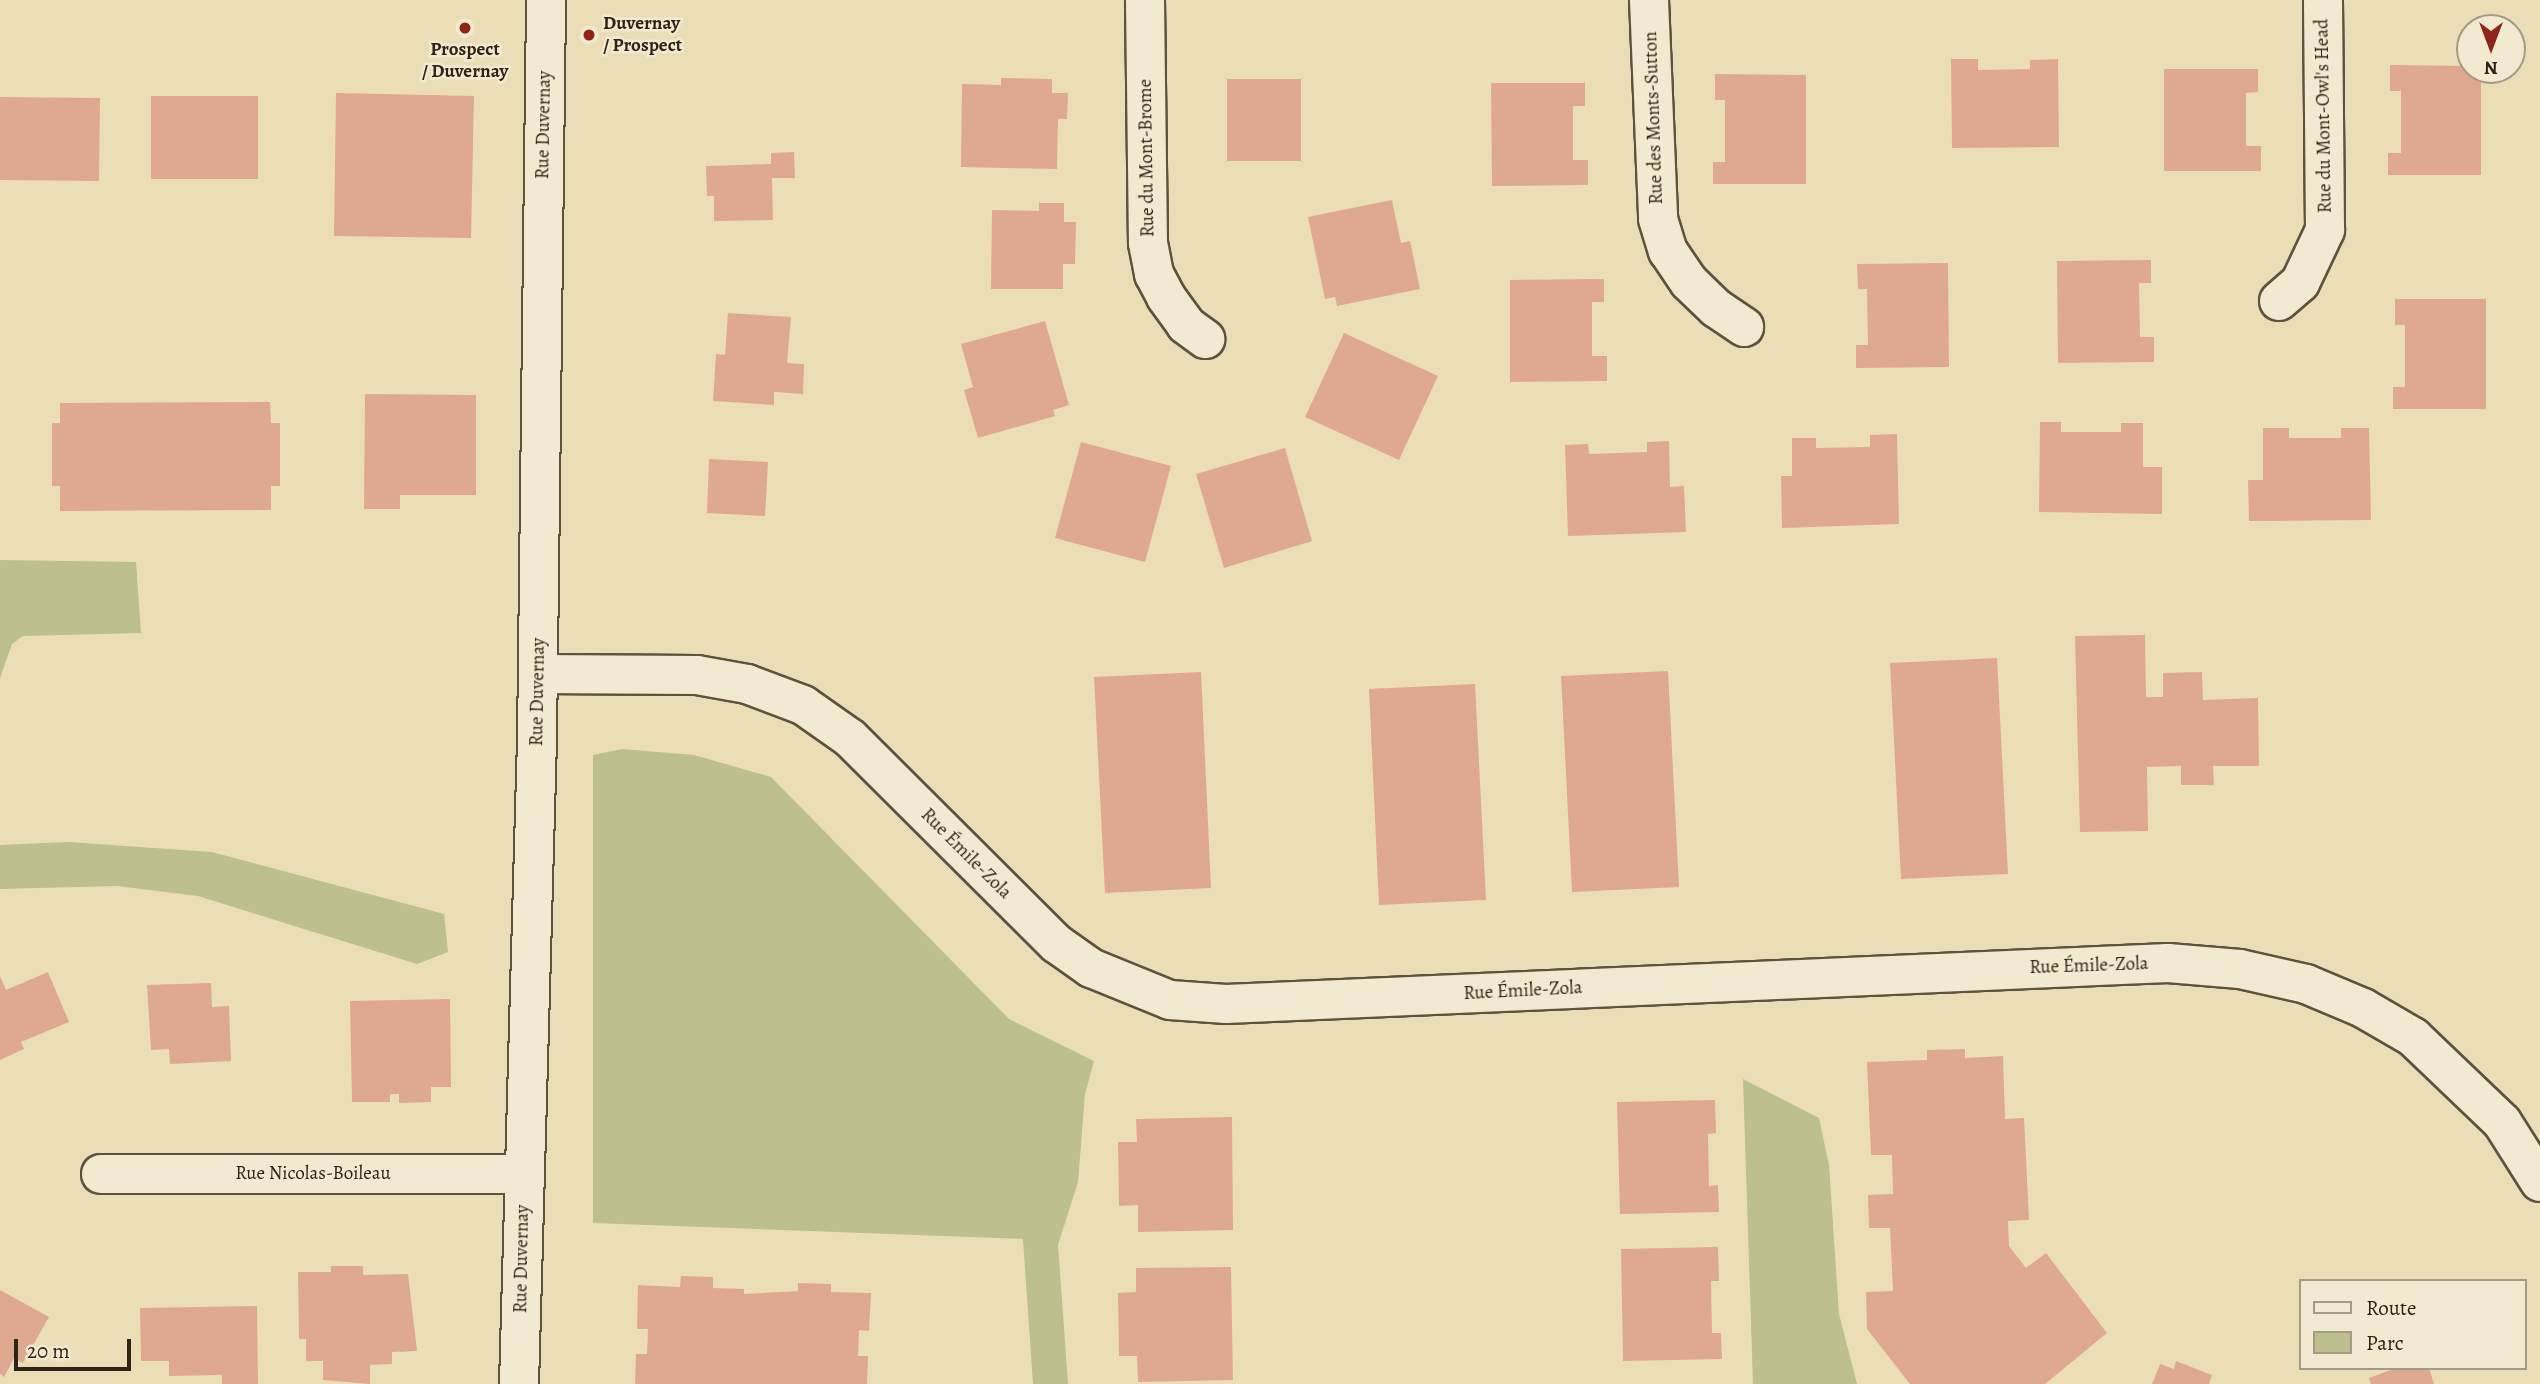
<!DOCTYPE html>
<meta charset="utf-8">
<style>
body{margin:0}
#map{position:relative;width:2540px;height:1384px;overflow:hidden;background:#ebdeb7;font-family:Alegreya,serif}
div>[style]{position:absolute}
.green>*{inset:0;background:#bbc08c}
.building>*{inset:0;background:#dfa991}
.roads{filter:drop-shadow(2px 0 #5e5240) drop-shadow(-2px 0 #5e5240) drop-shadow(0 2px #5e5240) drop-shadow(0 -2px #5e5240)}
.street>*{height:38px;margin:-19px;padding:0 19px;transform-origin:19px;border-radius:19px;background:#f2ead0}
.dots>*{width:19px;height:19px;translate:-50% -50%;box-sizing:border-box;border:4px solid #f2ead0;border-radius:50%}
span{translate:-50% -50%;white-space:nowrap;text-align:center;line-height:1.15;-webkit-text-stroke:5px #f2ead0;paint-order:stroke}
.poi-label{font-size:19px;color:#2f2318;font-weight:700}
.left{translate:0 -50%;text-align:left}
.street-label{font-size:19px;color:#2f2318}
.legend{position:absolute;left:2299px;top:1279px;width:228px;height:91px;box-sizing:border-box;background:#f2ead0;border:2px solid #a49a86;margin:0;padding:9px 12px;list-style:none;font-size:21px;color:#2f2318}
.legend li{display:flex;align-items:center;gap:14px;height:35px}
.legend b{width:35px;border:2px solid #a49a86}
.north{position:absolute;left:2456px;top:14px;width:70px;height:70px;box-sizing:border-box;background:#f2ead0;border:2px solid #a49a86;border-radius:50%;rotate:180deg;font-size:19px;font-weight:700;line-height:28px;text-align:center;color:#2f2318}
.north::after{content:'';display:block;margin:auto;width:24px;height:32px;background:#8f2418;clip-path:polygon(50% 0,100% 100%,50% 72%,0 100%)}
.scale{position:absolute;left:14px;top:1339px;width:117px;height:32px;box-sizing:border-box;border:4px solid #2f2318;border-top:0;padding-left:9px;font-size:21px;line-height:24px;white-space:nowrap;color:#2f2318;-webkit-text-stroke:5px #f2ead0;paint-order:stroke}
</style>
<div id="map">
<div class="green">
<i style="clip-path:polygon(0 560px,136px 562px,141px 633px,23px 636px,12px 644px,0 678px)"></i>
<i style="clip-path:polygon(622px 749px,694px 755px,771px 777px,1009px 1019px,1094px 1061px,1085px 1094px,1078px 1182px,1058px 1245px,1068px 1384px,1033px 1384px,1023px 1239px,593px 1223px,593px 755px)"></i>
<i style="clip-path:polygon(69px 842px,212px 852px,444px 914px,448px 952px,417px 964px,198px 896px,117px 886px,0 889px,0 845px)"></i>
<i style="clip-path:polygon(1743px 1079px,1819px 1118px,1829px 1165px,1839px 1314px,1857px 1384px,1753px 1384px)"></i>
</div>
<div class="building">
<i style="clip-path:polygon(1951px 59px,1978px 59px,1978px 70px,2030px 69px,2030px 60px,2058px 59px,2059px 147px,1952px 148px)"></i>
<i style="clip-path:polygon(2390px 65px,2470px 66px,2470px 70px,2481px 70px,2481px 175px,2388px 175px,2388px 153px,2401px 153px,2401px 91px,2390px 91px)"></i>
<i style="clip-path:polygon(2164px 69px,2258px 69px,2258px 92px,2246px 93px,2246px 146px,2261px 146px,2261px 171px,2164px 171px)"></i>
<i style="clip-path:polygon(1715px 74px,1806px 75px,1806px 184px,1713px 184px,1713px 162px,1725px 162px,1725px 100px,1715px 100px)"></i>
<i style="clip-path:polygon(1001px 78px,1052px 79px,1052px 93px,1068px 93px,1067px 119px,1058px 119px,1057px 169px,961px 167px,962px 84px,1001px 85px)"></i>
<i style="clip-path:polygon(1227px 79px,1301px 79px,1301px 161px,1227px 161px)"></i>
<i style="clip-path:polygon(1491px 83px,1585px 83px,1585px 106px,1573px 106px,1573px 160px,1588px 160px,1588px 185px,1492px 186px)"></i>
<i style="clip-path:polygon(336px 93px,474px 96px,471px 238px,334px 236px)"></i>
<i style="clip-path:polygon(151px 96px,258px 96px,258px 179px,151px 179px)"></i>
<i style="clip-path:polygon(0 97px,100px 98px,99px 181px,0 180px)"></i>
<i style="clip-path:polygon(794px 152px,795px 178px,772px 178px,773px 220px,714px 221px,714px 196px,707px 196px,706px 166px,771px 164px,771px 153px)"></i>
<i style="clip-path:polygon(1392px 200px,1401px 243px,1410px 241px,1420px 289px,1337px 306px,1335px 297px,1325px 299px,1308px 217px)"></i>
<i style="clip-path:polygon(1039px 203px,1064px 203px,1064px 222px,1076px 222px,1075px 264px,1063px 264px,1063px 289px,991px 289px,992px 210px,1039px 211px)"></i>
<i style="clip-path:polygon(2151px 260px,2151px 283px,2139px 283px,2140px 337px,2154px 337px,2154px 362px,2058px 363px,2057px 261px)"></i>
<i style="clip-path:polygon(1948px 263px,1949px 367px,1856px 368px,1856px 345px,1868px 345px,1867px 289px,1858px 289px,1857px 264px)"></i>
<i style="clip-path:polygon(1604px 279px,1604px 302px,1592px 302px,1592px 356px,1607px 356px,1607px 381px,1510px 382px,1510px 280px)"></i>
<i style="clip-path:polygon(2395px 299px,2486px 299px,2486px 409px,2393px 409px,2393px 387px,2405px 387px,2405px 325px,2395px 325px)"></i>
<i style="clip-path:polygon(728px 313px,791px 317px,787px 363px,804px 364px,803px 394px,774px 392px,774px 405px,713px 401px,716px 354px,725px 355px)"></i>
<i style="clip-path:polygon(1045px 321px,1069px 405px,1053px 410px,1055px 416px,978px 438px,964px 390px,973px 387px,961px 344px)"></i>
<i style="clip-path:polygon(1344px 333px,1438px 376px,1399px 460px,1305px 417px)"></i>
<i style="clip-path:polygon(365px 394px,476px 395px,476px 495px,400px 495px,400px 509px,364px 509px)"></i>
<i style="clip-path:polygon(270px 402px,271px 423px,280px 423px,280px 486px,271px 486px,271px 510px,60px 511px,60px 486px,52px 486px,52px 423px,60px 423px,60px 403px)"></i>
<i style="clip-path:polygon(2040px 422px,2061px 422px,2061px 432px,2121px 432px,2121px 423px,2143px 423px,2143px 467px,2162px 467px,2162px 514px,2039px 512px)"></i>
<i style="clip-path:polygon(2263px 428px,2289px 428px,2289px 438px,2341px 438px,2341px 428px,2369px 428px,2371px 520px,2249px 521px,2248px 480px,2263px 480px)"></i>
<i style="clip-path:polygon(1897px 434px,1899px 524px,1782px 528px,1781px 476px,1792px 476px,1792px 438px,1816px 438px,1816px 448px,1870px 447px,1870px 435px)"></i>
<i style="clip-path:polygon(1669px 441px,1670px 487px,1684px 486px,1686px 532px,1568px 536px,1565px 445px,1588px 444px,1589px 454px,1647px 452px,1647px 442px)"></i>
<i style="clip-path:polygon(1081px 442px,1171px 466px,1145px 562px,1055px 538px)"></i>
<i style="clip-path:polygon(1285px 448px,1312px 541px,1224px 568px,1196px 474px)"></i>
<i style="clip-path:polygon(709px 459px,768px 462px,765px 516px,707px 513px)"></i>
<i style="clip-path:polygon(2145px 635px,2146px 697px,2163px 697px,2163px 673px,2202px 672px,2203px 700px,2258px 698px,2259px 766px,2213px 766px,2214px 785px,2181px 785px,2181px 766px,2147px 767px,2148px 831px,2080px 832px,2075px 636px)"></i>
<i style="clip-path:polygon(1997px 658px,2008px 874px,1901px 879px,1890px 663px)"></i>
<i style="clip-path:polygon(1668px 671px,1679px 887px,1572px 892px,1561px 676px)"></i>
<i style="clip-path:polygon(1201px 672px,1211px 888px,1105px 893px,1094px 677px)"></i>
<i style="clip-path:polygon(1475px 684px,1486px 900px,1379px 905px,1369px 689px)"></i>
<i style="clip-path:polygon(48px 972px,69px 1022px,21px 1042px,24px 1049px,0 1060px,0 976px,6px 990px)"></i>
<i style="clip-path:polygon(211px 983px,212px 1007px,229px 1006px,231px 1061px,170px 1064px,169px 1049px,151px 1050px,147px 985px)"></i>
<i style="clip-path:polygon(450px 999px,451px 1087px,431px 1087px,431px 1102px,399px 1103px,399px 1094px,390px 1094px,390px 1102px,352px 1102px,350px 1001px)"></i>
<i style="clip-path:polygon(1965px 1049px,1965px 1058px,2003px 1056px,2005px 1119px,2024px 1118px,2029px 1220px,2008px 1221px,2009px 1246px,2026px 1268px,2046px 1253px,2107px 1333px,2045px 1384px,1910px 1384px,1867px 1329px,1866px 1292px,1893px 1291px,1890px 1228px,1869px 1228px,1868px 1195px,1893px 1194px,1892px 1155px,1871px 1155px,1867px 1062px,1927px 1060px,1927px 1050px)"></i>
<i style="clip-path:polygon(1715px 1100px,1716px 1133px,1708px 1134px,1709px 1186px,1718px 1185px,1719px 1212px,1620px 1214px,1617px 1102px)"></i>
<i style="clip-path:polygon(1232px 1117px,1233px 1230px,1138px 1232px,1138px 1205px,1119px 1206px,1118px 1142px,1137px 1142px,1136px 1119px)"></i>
<i style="clip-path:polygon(1718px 1247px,1719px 1281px,1711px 1281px,1712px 1333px,1721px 1333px,1722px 1359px,1623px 1361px,1621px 1249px)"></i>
<i style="clip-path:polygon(331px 1266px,363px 1266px,363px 1275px,408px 1274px,417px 1351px,392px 1352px,392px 1364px,370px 1365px,370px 1384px,323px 1380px,323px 1361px,306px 1361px,306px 1339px,299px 1339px,298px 1272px,331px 1272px)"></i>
<i style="clip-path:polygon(1231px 1267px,1233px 1380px,1138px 1382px,1137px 1356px,1119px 1356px,1118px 1293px,1136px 1292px,1136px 1268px)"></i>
<i style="clip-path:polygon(681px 1276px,713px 1277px,713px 1288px,744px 1289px,744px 1294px,798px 1291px,798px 1283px,831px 1284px,831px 1292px,871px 1293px,869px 1331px,859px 1330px,858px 1356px,868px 1356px,867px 1384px,635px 1384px,636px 1354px,647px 1354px,648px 1329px,637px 1329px,638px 1285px,680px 1287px)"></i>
<i style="clip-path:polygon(0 1290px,49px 1317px,23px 1363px,14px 1358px,4px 1377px,0 1374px)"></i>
<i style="clip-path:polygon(257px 1306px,258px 1384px,222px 1384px,222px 1375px,169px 1376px,169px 1361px,141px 1361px,140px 1308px)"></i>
<i style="clip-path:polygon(2176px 1361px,2212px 1375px,2209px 1384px,2152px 1384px,2160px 1364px,2174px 1369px)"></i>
<i style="clip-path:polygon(2396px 1368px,2429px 1368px,2434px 1384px,2371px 1384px,2369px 1378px)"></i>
</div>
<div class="roads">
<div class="street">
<i style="left:1145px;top:0;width:243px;rotate:89.3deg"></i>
<i style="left:1148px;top:243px;width:32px;rotate:79deg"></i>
<i style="left:1154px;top:274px;width:26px;rotate:62deg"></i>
<i style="left:1166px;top:297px;width:34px;rotate:54deg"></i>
<i style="left:1186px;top:325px;width:24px;rotate:36deg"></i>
<i style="left:1649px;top:0;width:219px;rotate:87.6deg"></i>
<i style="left:1658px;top:219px;width:34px;rotate:73deg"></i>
<i style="left:1668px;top:251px;width:37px;rotate:56deg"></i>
<i style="left:1689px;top:282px;width:37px;rotate:44deg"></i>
<i style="left:1716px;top:308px;width:34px;rotate:34deg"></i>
<i style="left:2279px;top:301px;width:28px;rotate:-41deg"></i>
<i style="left:2300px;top:283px;width:59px;rotate:-64.7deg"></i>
<i style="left:2325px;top:230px;width:230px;rotate:-90.5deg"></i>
<i style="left:538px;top:674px;width:159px;rotate:0.4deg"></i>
<i style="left:697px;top:675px;width:51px;rotate:10.2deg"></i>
<i style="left:747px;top:684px;width:60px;rotate:20.6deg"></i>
<i style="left:803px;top:705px;width:57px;rotate:35.1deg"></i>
<i style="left:850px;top:738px;width:292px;rotate:44.9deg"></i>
<i style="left:1057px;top:944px;width:42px;rotate:35.2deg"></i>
<i style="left:1091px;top:968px;width:85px;rotate:22.1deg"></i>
<i style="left:1170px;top:1000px;width:56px;rotate:4.1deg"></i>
<i style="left:1226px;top:1004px;width:943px;rotate:-2.49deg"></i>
<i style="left:2168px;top:963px;width:72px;rotate:4.8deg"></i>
<i style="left:2240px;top:969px;width:68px;rotate:12.8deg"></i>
<i style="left:2306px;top:984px;width:62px;rotate:22.8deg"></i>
<i style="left:2363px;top:1008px;width:58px;rotate:30.1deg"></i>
<i style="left:2413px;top:1037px;width:123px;rotate:43.7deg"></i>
<i style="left:2502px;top:1122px;width:71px;rotate:57.7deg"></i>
<i style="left:101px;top:1174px;width:423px"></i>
<i style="left:519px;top:1384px;width:644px;rotate:-88.4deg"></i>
<i style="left:537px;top:740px;width:740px;rotate:-89.3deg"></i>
</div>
</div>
<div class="dots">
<i style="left:465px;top:28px;background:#8f2418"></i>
<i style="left:589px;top:35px;background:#8f2418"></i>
</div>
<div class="poi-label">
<span class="left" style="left:603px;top:35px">Duvernay<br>/ Prospect</span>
<span style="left:465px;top:61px">Prospect<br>/ Duvernay</span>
</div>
<div class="street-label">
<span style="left:2324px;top:116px;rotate:-91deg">Rue du Mont-Owl's Head</span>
<span style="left:1654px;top:118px;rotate:-92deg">Rue des Monts-Sutton</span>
<span style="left:544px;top:125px;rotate:-89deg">Rue Duvernay</span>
<span style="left:1147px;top:158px;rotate:-91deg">Rue du Mont-Brome</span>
<span style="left:538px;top:692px;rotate:-89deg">Rue Duvernay</span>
<span style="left:966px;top:854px;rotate:45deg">Rue Émile-Zola</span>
<span style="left:2089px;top:966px;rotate:-2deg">Rue Émile-Zola</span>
<span style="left:1523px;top:991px;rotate:-3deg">Rue Émile-Zola</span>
<span style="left:313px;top:1174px">Rue Nicolas-Boileau</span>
<span style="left:522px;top:1259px;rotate:-89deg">Rue Duvernay</span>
</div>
<ul class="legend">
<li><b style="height:9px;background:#f2ead0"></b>Route</li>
<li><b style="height:19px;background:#bbc08c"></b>Parc</li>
</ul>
<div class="north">N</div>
<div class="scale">20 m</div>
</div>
